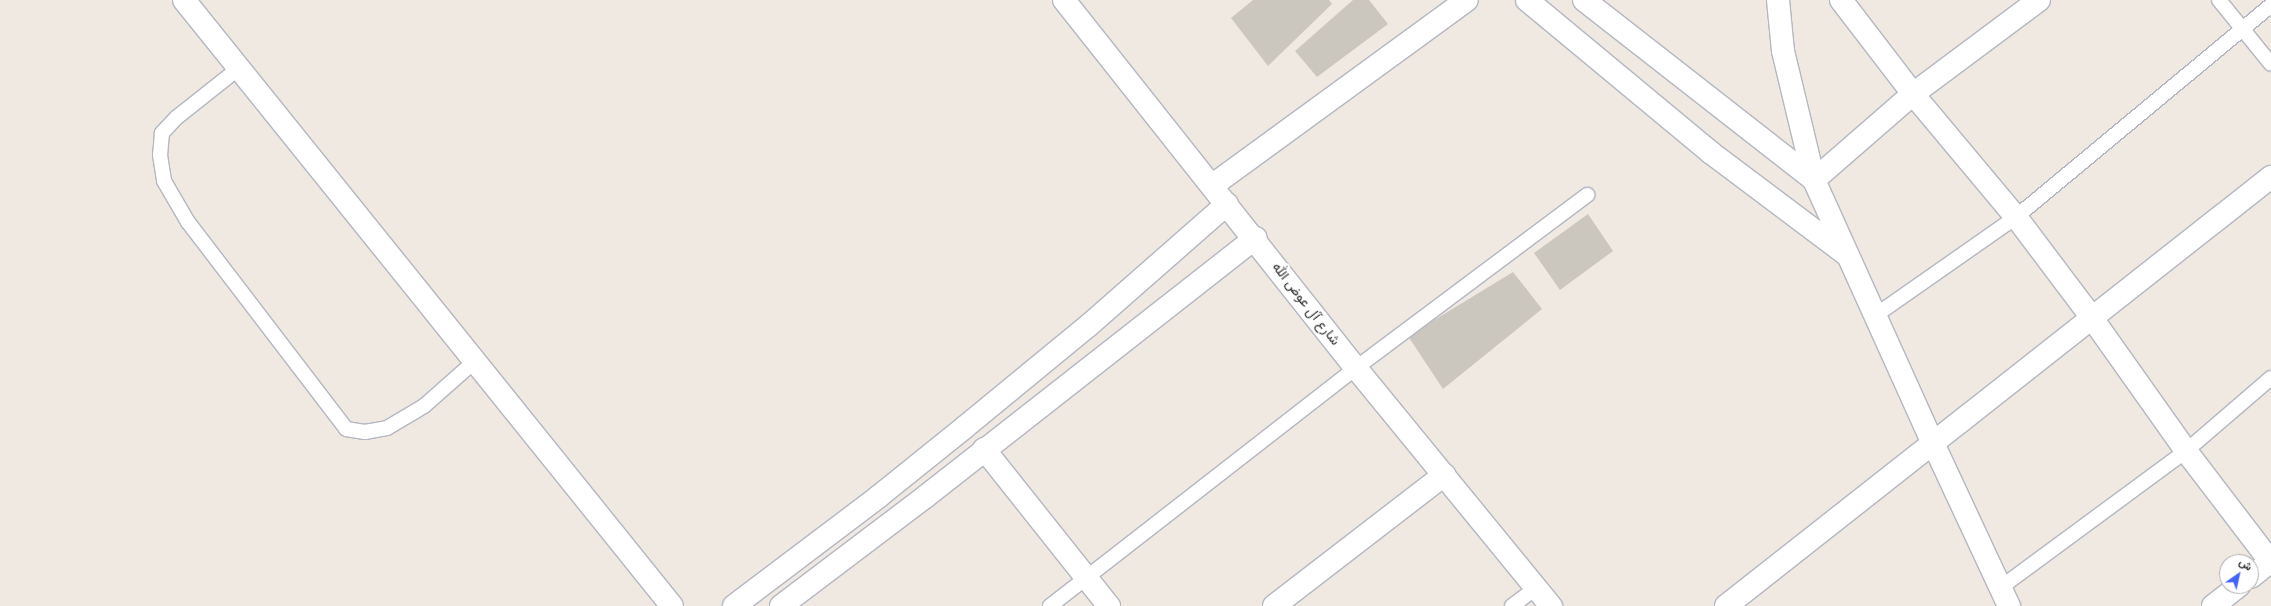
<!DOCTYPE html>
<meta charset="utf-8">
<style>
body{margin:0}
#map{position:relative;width:2271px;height:606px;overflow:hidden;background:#efe9e1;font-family:"Varela Round",Vazirmatn,sans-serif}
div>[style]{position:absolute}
.building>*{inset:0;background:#cbc7bf}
.roads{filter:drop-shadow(1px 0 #b4b7c1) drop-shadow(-1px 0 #b4b7c1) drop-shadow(0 1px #b4b7c1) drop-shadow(0 -1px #b4b7c1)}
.lane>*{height:14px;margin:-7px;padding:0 7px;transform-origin:7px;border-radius:7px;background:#fff}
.street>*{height:22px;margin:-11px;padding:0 11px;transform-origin:11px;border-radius:11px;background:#fff}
.secondary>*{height:22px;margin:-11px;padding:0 11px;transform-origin:11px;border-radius:11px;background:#fff}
span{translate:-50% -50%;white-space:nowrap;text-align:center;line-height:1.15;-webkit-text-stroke:3.5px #fff;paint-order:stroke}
.street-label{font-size:14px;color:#2e2e2e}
.north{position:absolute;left:2219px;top:554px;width:40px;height:40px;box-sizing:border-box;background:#fff;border:1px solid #ababab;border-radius:50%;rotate:34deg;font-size:11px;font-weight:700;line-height:16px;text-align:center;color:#2e2e2e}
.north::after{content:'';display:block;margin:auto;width:14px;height:18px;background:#4264fb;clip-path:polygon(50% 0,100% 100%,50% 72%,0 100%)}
</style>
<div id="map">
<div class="building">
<i style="clip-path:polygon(1253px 0,1329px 0,1332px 4px,1268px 66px,1231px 18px)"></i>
<i style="clip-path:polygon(1353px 0,1369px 0,1388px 24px,1317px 77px,1295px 51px)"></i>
<i style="clip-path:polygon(1588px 214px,1613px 251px,1560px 290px,1534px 253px)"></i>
<i style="clip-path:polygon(1513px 272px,1542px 309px,1443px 389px,1408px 336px)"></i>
</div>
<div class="roads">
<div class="lane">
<i style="left:2219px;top:0;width:82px;rotate:50.9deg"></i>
<i style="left:239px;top:68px;width:80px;rotate:141.6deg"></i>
<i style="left:176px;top:118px;width:21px;rotate:133deg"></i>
<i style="left:162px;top:133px;width:22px;rotate:95deg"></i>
<i style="left:160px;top:155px;width:26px;rotate:81deg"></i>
<i style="left:164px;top:181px;width:48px;rotate:59.7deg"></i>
<i style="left:188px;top:222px;width:260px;rotate:52.6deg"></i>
<i style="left:346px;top:429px;width:19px;rotate:9deg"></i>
<i style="left:365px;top:432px;width:22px;rotate:-10deg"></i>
<i style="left:387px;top:428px;width:43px;rotate:-30.7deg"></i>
<i style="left:424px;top:406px;width:68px;rotate:-41.4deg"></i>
<i style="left:1876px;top:315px;width:171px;rotate:-35deg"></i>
<i style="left:2016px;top:217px;width:332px;rotate:-39.7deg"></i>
<i style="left:2000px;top:588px;width:231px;rotate:-36.4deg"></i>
<i style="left:2186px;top:451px;width:112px;rotate:-40.7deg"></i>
<i style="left:1050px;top:606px;width:388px;rotate:-37.9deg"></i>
<i style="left:1356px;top:368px;width:289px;rotate:-36.8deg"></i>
<i style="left:1512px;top:606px;width:30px;rotate:-37deg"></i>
</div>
<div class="street">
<i style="left:1527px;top:0;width:238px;rotate:39.7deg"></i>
<i style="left:1710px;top:152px;width:171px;rotate:36.9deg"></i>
<i style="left:1584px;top:0;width:292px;rotate:38deg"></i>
<i style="left:1778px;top:0;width:51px;rotate:84.4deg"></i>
<i style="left:1783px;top:51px;width:133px;rotate:76.5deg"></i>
<i style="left:1814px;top:180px;width:289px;rotate:65.7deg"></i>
<i style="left:1933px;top:443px;width:180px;rotate:65deg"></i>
<i style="left:1841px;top:0;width:118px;rotate:52.5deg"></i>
<i style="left:1913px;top:94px;width:160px;rotate:50.1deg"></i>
<i style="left:2016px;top:217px;width:126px;rotate:53deg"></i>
<i style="left:2092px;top:318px;width:163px;rotate:54.7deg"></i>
<i style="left:2186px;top:451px;width:140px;rotate:52.6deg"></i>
<i style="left:1814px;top:180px;width:131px;rotate:-41deg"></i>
<i style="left:1913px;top:94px;width:157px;rotate:-36.7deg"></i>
<i style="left:1213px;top:185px;width:314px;rotate:-36.1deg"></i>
<i style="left:984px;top:449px;width:201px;rotate:51.5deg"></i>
<i style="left:2251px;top:577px;width:26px;rotate:-39deg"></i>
<i style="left:1274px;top:606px;width:215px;rotate:-37.6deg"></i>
<i style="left:1726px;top:606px;width:694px;rotate:-38.21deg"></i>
<i style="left:2213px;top:606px;width:33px;rotate:-38deg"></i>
</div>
<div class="secondary">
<i style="left:184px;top:0;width:778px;rotate:51.16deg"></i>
<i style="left:1064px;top:0;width:470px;rotate:51.6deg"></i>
<i style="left:1356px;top:368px;width:308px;rotate:50.7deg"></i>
<i style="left:734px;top:606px;width:181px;rotate:-37.1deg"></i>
<i style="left:878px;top:497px;width:112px;rotate:-38.8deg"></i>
<i style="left:965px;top:427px;width:159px;rotate:-39.4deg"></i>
<i style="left:1088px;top:326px;width:185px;rotate:-41.3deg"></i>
<i style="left:781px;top:606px;width:181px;rotate:-37.1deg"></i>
<i style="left:925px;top:497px;width:420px;rotate:-38.1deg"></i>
</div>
</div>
<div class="street-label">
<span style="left:1306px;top:304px;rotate:52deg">شارع آل عوض الله</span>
</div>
<div class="north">ش</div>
</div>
